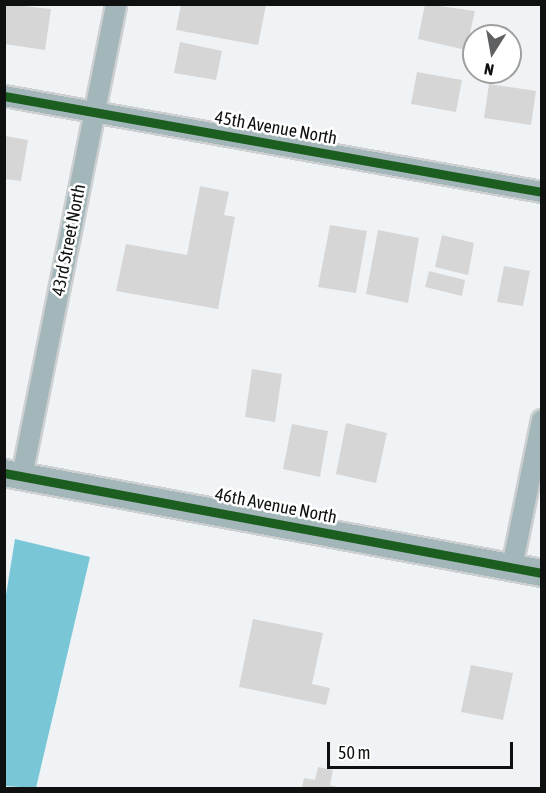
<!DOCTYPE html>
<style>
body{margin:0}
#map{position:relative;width:546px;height:793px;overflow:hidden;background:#f0f3f5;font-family:"Asap Condensed",sans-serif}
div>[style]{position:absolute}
.water>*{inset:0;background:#78c6d6}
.building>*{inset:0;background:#d6d6d7}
.roads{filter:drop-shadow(2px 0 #cdcfd0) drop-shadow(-2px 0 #cdcfd0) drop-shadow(0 2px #cdcfd0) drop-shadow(0 -2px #cdcfd0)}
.minor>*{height:20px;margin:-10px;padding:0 10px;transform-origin:10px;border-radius:10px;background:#a3b7bb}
.tertiary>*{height:26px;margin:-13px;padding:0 13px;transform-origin:13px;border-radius:13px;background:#a3b7bb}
.cycleway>*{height:9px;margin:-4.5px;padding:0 4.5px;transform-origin:4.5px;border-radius:4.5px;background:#1b5e20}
span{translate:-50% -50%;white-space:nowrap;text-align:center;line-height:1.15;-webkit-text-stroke:5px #fff;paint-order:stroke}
.street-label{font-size:18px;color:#0f1111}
.frame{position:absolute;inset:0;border:6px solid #0f1111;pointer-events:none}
.north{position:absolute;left:462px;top:24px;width:60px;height:60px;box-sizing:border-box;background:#fff;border:2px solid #9fa0a0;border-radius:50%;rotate:191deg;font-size:16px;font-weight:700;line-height:24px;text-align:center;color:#0f1111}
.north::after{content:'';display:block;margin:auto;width:21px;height:27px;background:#5e6061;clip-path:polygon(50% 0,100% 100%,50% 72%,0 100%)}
.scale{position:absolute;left:327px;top:742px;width:186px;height:27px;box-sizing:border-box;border:3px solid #0f1111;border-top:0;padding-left:8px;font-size:18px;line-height:21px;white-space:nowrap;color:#0f1111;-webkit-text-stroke:4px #fff;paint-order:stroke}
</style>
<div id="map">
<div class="water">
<i style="clip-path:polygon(15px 539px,90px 557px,36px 788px,5px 786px,5px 601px)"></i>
</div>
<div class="building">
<i style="clip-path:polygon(5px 4px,51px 9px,45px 50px,4px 44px)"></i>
<i style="clip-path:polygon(181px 4px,266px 5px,258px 45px,176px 30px)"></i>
<i style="clip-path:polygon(425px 4px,475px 11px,466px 50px,418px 39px)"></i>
<i style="clip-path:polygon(180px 42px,222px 51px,216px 80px,174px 73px)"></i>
<i style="clip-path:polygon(417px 72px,462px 80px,456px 112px,411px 104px)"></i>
<i style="clip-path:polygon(489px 84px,536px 91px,531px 125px,484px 118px)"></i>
<i style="clip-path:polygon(5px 136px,28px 140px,21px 181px,5px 179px)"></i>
<i style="clip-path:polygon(200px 186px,229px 192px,224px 215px,235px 217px,218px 309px,116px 291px,126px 244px,187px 255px)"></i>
<i style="clip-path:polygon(330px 225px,367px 231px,356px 293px,318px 287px)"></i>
<i style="clip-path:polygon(378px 230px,419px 238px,408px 303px,366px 294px)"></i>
<i style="clip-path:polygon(442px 235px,474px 243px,468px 275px,435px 267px)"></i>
<i style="clip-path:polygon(504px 266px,530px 271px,523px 306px,497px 302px)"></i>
<i style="clip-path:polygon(429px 271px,465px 280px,462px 296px,425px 287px)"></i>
<i style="clip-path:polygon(252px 369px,282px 374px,275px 422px,245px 417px)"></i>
<i style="clip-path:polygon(346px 423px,387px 433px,376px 483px,336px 474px)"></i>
<i style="clip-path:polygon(292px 424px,328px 431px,320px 477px,283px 469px)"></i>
<i style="clip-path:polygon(253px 619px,323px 633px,312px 684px,330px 688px,326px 705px,239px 687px)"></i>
<i style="clip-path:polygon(471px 665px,513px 673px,503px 720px,461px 712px)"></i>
<i style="clip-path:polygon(318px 767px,333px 770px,330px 785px,341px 788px,302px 788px,304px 778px,315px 780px)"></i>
</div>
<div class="roads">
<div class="minor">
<i style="left:4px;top:96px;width:546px;rotate:10.12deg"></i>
<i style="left:22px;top:476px;width:481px;rotate:-78.7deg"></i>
<i style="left:512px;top:567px;width:150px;rotate:-78.5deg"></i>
</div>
<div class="tertiary">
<i style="left:4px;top:473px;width:547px;rotate:10.53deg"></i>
</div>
</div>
<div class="cycleway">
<i style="left:4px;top:96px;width:546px;rotate:10.12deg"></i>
<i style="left:4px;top:473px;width:547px;rotate:10.53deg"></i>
</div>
<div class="street-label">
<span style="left:276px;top:128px;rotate:10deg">45th Avenue North</span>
<span style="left:69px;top:240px;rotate:-79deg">43rd Street North</span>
<span style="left:276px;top:506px;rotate:11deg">46th Avenue North</span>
</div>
<div class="frame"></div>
<div class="north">N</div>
<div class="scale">50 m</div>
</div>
